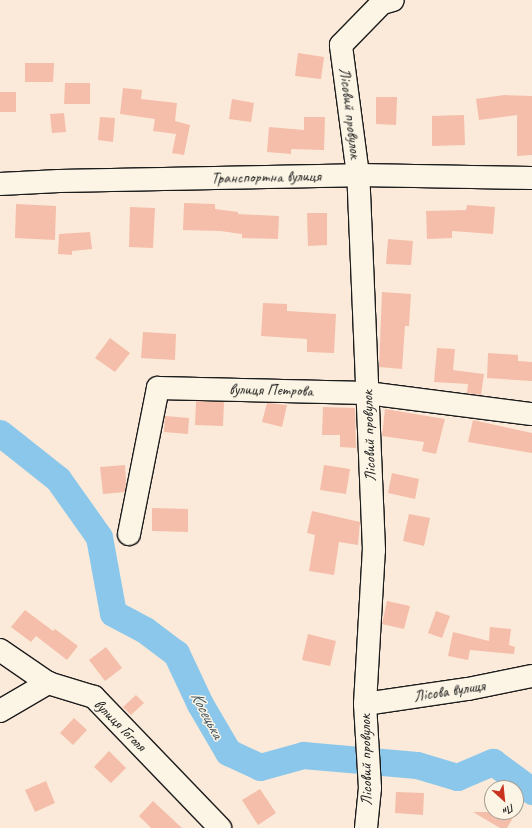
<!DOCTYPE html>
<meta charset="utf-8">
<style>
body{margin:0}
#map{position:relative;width:532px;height:828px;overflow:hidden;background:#fbead9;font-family:Caveat,sans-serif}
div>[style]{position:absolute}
.river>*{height:27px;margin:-13.5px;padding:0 13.5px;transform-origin:13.5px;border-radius:13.5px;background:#8bc7eb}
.building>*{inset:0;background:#f5beaa}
.roads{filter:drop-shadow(1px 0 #1c1c1c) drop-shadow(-1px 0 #1c1c1c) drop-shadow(0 1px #1c1c1c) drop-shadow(0 -1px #1c1c1c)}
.minor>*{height:22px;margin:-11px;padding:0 11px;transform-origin:11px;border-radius:11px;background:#fcf5e5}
span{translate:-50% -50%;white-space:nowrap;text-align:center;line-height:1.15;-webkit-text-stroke:3px #fcf5e5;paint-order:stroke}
.street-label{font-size:16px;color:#1c1c1c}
.water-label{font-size:17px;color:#435864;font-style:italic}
.north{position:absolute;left:484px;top:780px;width:40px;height:40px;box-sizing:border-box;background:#fcf5e5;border:1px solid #a29e95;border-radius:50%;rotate:153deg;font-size:11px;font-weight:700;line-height:16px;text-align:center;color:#1c1c1c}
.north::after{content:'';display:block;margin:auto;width:14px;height:18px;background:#c8321e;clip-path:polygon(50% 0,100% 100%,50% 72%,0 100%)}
</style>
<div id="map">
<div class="river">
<i style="left:0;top:433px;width:74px;rotate:38.4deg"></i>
<i style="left:58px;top:479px;width:71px;rotate:54.7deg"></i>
<i style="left:99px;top:537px;width:77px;rotate:79.6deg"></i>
<i style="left:113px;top:613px;width:36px;rotate:28deg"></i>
<i style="left:145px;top:630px;width:39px;rotate:37deg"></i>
<i style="left:176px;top:653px;width:56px;rotate:64.8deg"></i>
<i style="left:200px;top:704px;width:56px;rotate:59.7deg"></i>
<i style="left:228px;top:752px;width:35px;rotate:25deg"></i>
<i style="left:260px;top:767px;width:45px;rotate:-15.6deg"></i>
<i style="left:303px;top:755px;width:114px;rotate:5deg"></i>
<i style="left:417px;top:765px;width:42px;rotate:16.7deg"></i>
<i style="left:457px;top:777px;width:39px;rotate:-23deg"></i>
<i style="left:493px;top:762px;width:49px;rotate:36.6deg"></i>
</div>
<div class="building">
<i style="clip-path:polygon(298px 53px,324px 57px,321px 79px,295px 76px)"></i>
<i style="clip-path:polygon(25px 63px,54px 63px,53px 82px,25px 82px)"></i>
<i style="clip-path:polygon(65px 83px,90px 83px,90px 104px,64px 104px)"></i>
<i style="clip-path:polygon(123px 88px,142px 90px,141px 99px,177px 103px,175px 121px,190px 125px,184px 155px,172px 153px,176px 134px,153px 131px,155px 119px,120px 114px)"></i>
<i style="clip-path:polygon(0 92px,16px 92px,16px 112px,0 112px)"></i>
<i style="clip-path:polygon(504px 95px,532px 96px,532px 155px,517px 156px,517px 115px,479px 120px,476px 99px)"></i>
<i style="clip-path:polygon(376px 97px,397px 97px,396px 125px,376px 124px)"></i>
<i style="clip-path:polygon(232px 99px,254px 103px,251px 122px,229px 119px)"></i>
<i style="clip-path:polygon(64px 113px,66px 132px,52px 133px,50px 114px)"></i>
<i style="clip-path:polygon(464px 115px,465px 145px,432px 146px,432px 116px)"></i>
<i style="clip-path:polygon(100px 117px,115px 118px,113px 142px,98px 140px)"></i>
<i style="clip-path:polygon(304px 117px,325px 117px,324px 150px,291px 149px,291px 154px,267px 152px,269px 127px,304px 130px)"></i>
<i style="clip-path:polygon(184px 203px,215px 204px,215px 209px,238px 212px,238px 214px,279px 216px,278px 239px,242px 238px,242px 234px,220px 231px,183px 230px)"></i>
<i style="clip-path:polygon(16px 204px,56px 206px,55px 240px,15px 238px)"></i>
<i style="clip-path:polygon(467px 205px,495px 207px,493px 234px,452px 231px,452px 238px,427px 239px,426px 211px,466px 210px)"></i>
<i style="clip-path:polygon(130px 207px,155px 208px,153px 248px,129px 247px)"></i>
<i style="clip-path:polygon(307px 213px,327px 213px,327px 245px,308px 246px)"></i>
<i style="clip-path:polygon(90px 232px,92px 249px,72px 251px,72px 255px,58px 254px,59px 234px)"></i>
<i style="clip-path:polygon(388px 239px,413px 241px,411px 265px,386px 264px)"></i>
<i style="clip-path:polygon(382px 292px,411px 294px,409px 326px,405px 326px,402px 369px,379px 367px)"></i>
<i style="clip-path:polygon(263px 303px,287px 304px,287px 311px,336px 314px,334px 353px,307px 352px,307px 339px,261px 336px)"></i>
<i style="clip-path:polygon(143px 332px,176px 334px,175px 360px,141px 358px)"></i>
<i style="clip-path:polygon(110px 338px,130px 353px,115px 372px,95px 358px)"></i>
<i style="clip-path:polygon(437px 348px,455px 349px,453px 370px,484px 374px,481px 395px,467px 393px,468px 384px,434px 382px)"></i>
<i style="clip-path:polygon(488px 353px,518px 355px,518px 361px,532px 362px,532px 381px,487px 378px)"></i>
<i style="clip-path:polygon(196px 401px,224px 402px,223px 426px,195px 425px)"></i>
<i style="clip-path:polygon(267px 403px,287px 405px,282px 427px,262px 422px)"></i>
<i style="clip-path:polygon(323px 407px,355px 408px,356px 448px,340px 447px,340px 435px,322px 435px)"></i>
<i style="clip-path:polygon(385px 409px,445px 419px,436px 454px,422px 451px,424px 442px,382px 436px)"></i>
<i style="clip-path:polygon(165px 416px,189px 418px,188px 434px,164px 432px)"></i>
<i style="clip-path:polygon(473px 420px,532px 433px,532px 453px,468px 442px)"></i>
<i style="clip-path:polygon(125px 465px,126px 483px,125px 492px,103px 494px,100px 467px)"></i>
<i style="clip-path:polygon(324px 465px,350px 469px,346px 494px,320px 490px)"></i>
<i style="clip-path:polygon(392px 473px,419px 479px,415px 499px,388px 493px)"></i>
<i style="clip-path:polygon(152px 508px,188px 509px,188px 532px,152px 531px)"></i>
<i style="clip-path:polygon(312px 511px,360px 522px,358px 545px,339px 542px,334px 575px,309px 571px,315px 535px,307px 533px)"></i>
<i style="clip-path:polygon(409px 514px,430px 518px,424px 546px,403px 541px)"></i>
<i style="clip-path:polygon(387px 601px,410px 606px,404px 629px,382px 624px)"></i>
<i style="clip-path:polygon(25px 610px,53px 631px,55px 629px,78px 646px,67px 660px,36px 636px,31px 642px,11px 627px)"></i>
<i style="clip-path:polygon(436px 611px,450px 616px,442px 638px,428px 633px)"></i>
<i style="clip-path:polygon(490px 627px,511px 629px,509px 645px,515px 647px,514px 654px,470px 650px,468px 660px,448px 656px,453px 632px,489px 641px)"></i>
<i style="clip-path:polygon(308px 634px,336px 641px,330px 666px,302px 660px)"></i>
<i style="clip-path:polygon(106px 647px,122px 668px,105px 681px,89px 660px)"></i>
<i style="clip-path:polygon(136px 695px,144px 703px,131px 715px,123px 707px)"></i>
<i style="clip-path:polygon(74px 718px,87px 730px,73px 745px,60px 733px)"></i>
<i style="clip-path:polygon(109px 751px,126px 768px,111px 783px,94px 767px)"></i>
<i style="clip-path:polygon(46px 781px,55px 803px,35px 812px,25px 790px)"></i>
<i style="clip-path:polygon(260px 789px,276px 813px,258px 825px,242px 800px)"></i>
<i style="clip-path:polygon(396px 792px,424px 793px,423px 815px,395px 813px)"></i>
<i style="clip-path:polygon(153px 801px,182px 828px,151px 828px,139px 816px)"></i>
<i style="clip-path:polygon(473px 812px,507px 812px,514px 816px,507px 828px,500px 828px)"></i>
</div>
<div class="roads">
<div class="minor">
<i style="left:0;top:184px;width:59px;rotate:-2.9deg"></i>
<i style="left:59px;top:181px;width:299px;rotate:-1.1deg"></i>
<i style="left:358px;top:175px;width:174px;rotate:1deg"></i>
<i style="left:129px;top:534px;width:149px;rotate:-78.8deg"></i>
<i style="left:158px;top:388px;width:209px;rotate:1.4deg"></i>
<i style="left:367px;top:393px;width:166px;rotate:7.3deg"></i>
<i style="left:0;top:650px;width:58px;rotate:34.5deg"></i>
<i style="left:48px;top:683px;width:48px;rotate:16.9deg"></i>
<i style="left:94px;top:697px;width:182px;rotate:46.1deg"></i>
<i style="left:365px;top:704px;width:104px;rotate:-8.3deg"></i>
<i style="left:468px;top:689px;width:65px;rotate:-11.5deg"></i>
<i style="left:0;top:711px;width:56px;rotate:-30.3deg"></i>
<i style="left:366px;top:828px;width:40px;rotate:-84.3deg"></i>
<i style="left:370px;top:788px;width:84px;rotate:-93.4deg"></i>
<i style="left:365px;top:704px;width:154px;rotate:-86.7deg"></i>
<i style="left:374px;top:550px;width:375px;rotate:-92.4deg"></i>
<i style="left:358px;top:175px;width:131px;rotate:-97.5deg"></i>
<i style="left:341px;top:45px;width:59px;rotate:-45.7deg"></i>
<i style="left:382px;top:3px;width:11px;rotate:-15deg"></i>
</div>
</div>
<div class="street-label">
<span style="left:350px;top:113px;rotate:83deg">Лісовий провулок</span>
<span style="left:266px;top:177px;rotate:-1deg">Транспортна вулиця</span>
<span style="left:271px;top:390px;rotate:1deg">вулиця Петрова</span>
<span style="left:369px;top:436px;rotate:-92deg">Лісовий провулок</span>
<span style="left:449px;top:691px;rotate:-9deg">Лісова вулиця</span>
<span style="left:120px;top:725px;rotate:45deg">вулиця Гоголя</span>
<span style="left:366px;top:760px;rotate:-91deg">Лісовий провулок</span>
</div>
<div class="water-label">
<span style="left:207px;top:715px;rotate:62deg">Косецька</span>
</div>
<div class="north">Пн</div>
</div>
